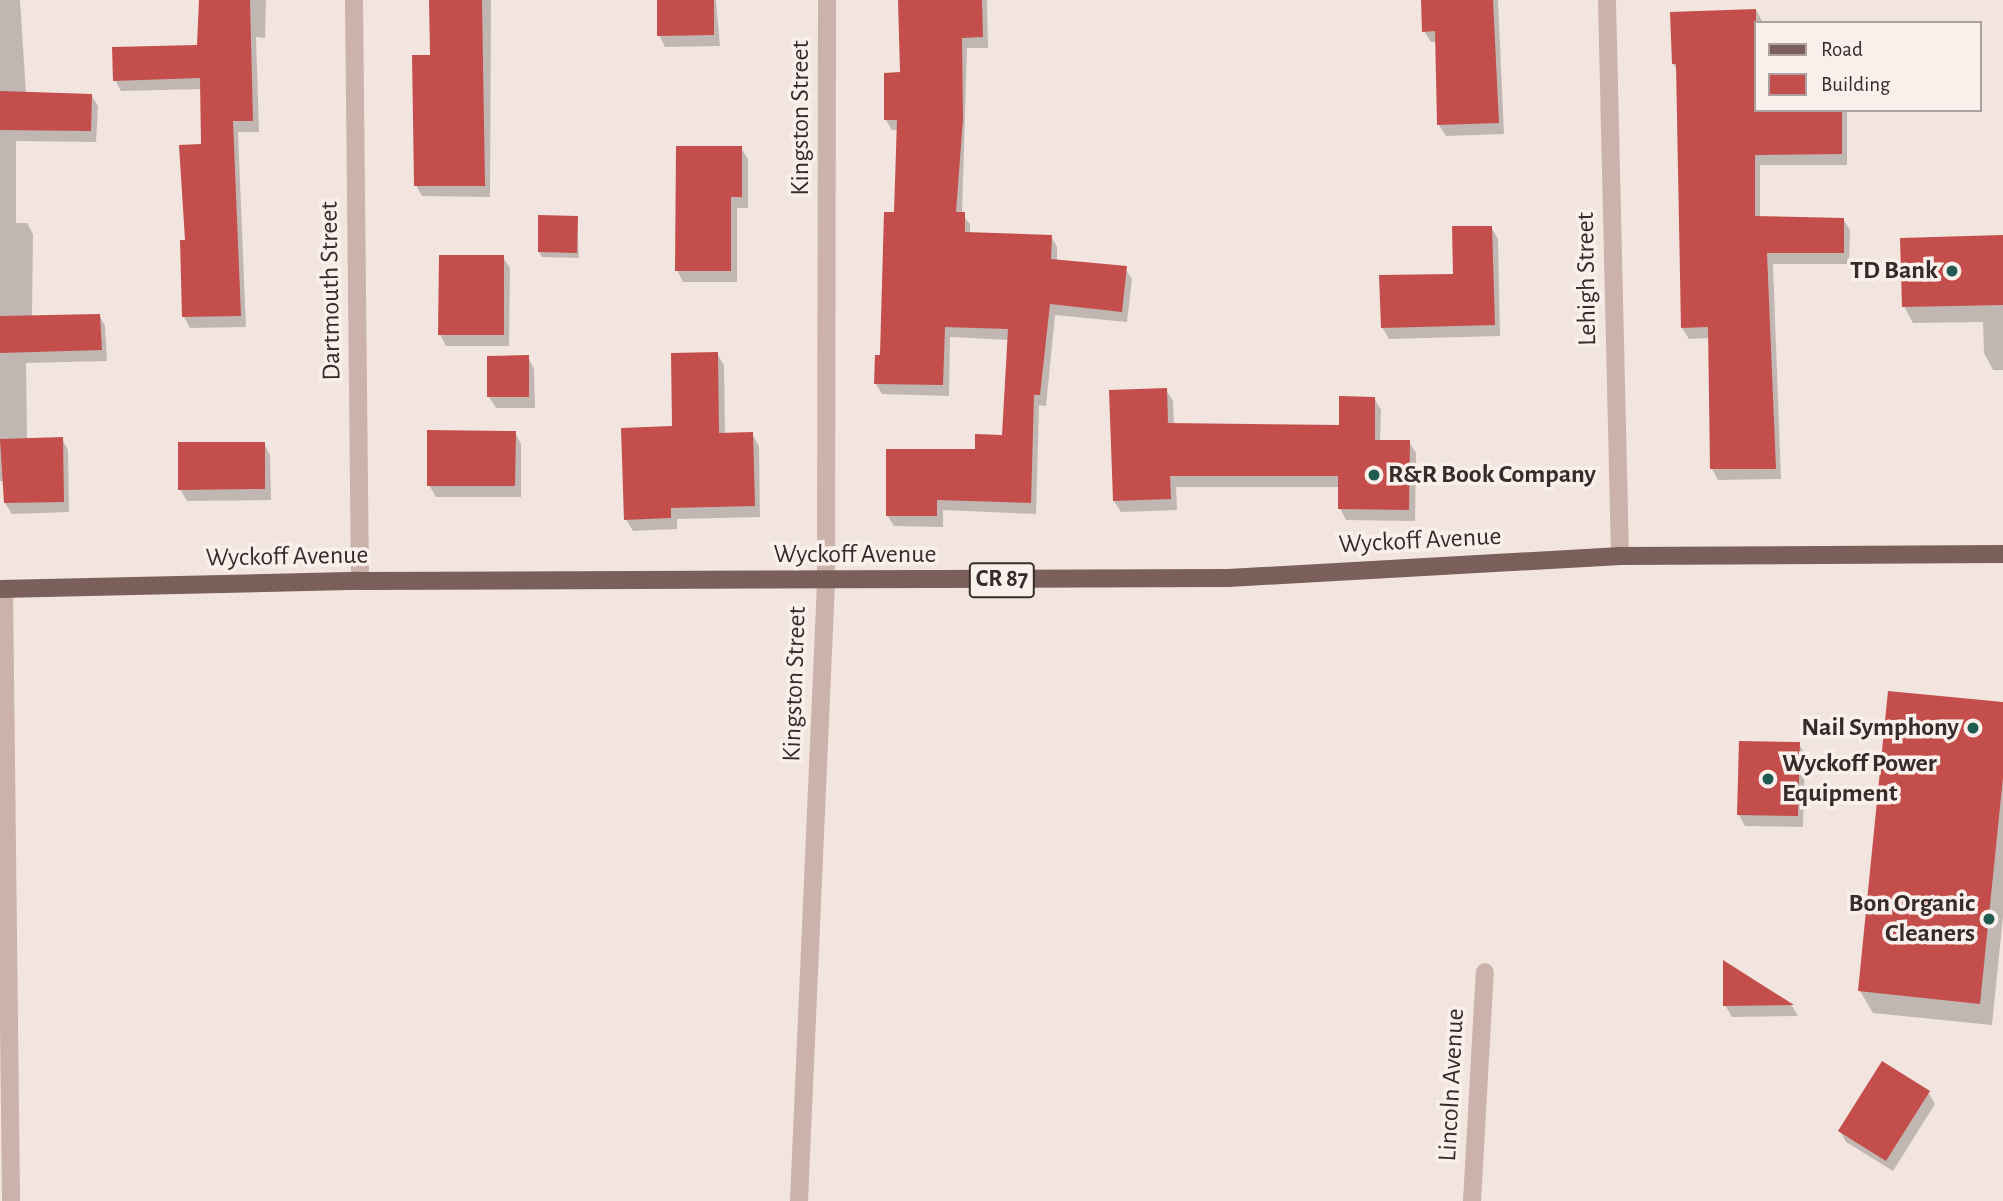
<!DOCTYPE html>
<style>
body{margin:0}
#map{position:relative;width:2003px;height:1201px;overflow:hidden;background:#f2e5df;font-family:"Alegreya Sans",sans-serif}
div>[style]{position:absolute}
.shadow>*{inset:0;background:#0003}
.building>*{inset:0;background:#c44e4b}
.street>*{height:18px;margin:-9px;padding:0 9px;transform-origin:9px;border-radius:9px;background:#cbb2ab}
.primary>*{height:18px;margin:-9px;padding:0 9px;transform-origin:9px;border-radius:9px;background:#7a5f5b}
.dots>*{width:19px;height:19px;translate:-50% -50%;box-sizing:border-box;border:4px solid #faf0eb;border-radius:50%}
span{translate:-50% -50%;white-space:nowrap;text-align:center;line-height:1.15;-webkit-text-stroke:7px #faf0eb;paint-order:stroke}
.shield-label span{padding:2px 5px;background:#faf0eb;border:2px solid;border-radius:5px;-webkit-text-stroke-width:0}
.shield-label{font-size:24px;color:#382b2a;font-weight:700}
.street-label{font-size:26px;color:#382b2a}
.poi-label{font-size:26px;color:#382b2a;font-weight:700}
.right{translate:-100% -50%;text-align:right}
.left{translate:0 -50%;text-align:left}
.legend{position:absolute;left:1754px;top:21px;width:228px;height:91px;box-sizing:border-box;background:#faf0eb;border:2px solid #aca19e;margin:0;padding:9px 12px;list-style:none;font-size:21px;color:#382b2a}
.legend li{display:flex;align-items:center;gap:14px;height:35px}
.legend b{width:35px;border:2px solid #aca19e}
</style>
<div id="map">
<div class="shadow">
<i style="clip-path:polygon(0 0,20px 0,26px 94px,91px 95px,98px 106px,96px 142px,16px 141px,16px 223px,27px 223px,33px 234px,32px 317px,99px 315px,105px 326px,107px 361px,26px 363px,27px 440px,62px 439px,68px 450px,69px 512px,12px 514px,5px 503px,5px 481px,0 481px)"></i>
<i style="clip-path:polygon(200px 0,266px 0,265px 38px,256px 37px,259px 132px,238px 132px,246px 327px,190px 328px,184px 317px,187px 242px,203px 145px,202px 89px,121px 91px,115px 80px,198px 46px)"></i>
<i style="clip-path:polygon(431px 0,491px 0,490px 197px,422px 196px,416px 185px,432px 56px)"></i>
<i style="clip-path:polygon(658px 0,716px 0,720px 46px,665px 47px,659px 35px)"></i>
<i style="clip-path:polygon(901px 0,987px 0,988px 48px,967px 48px,962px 214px,970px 224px,970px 234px,1051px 236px,1057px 247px,1057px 261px,1125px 268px,1132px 279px,1127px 322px,1055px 315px,1046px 406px,1039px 405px,1036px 514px,943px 510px,943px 527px,894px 526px,887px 515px,1004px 437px,1009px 340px,950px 337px,949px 396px,882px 394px,876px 384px,896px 214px,899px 130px,892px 130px,886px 120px,902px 74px)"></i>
<i style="clip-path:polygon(1423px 0,1498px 0,1504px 134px,1446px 136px,1439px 125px,1437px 42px,1431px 42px,1424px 31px)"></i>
<i style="clip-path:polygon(1757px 11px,1763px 23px,1756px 23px,1756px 110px,1847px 110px,1847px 165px,1760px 165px,1760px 218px,1843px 219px,1850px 230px,1849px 264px,1773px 264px,1781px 479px,1718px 480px,1712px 469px,1710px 338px,1689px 339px,1682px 328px,1678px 71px,1673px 64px,1672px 14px)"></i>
<i style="clip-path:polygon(741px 148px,748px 159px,748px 208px,737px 208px,737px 282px,683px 282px,677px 270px)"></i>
<i style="clip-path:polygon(577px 218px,579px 258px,542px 257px,539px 252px)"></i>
<i style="clip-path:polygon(1491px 227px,1498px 239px,1500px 336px,1389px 339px,1382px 327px,1454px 275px)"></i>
<i style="clip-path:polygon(2003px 237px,2003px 370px,1993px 370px,1984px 353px,1983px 322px,1913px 323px,1904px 306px)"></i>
<i style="clip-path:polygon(503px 257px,510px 268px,509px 346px,446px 346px,440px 334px)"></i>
<i style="clip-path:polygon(717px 354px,724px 365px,725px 435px,752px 434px,759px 446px,760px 517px,677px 519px,677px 529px,633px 531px,626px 519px)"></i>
<i style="clip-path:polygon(528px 357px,534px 369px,535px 408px,496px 408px,489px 397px)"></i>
<i style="clip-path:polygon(1166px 390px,1173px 401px,1174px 425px,1340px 427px,1374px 398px,1381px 410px,1380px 441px,1409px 442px,1416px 453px,1415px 521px,1346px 520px,1340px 508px,1340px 487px,1176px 487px,1177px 510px,1121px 512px,1114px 501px)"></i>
<i style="clip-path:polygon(515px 432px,521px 444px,521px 497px,436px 497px,429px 485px)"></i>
<i style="clip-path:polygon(264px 443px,270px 455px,271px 500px,187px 501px,180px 489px)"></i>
<i style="clip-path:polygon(2003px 704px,2003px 916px,1992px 1025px,1873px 1013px,1860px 991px)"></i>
<i style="clip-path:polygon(1799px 744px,1805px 755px,1803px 827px,1745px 826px,1739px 815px)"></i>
<i style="clip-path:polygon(1724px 963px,1792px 1006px,1798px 1016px,1732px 1017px,1725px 1005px)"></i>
<i style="clip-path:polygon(1928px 1092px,1935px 1104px,1893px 1171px,1846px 1142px,1840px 1131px)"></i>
</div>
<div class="building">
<i style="clip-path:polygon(199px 0,250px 0,253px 121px,233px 121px,241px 316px,182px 317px,180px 240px,185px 240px,179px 145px,201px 144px,200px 78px,113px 81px,112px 47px,197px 45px)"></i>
<i style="clip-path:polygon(429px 0,482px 0,485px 186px,414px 186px,412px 55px,430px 55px)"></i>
<i style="clip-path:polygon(657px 0,714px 0,714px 35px,657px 36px)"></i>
<i style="clip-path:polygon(898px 0,982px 0,983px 37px,962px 38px,963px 119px,956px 212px,965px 212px,965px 232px,1052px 235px,1051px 259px,1127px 266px,1122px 312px,1050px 304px,1040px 395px,1034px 395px,1031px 503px,937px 500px,937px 516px,886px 516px,886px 449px,975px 449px,975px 434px,1002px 435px,1008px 329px,945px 327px,943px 385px,874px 384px,875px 355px,880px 355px,884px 212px,894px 212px,897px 120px,884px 120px,884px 73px,900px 72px)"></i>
<i style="clip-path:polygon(1421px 0,1493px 0,1499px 123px,1437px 125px,1435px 31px,1422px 32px)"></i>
<i style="clip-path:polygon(1756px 9px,1756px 110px,1842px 110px,1842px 154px,1755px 155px,1755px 216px,1844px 218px,1844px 253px,1767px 253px,1776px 469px,1710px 469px,1708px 327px,1681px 328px,1676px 64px,1672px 64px,1670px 12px)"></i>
<i style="clip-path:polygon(0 91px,92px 94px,91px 131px,0 130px)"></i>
<i style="clip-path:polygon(676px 146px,742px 146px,742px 197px,731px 197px,731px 271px,675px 271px)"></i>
<i style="clip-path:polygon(538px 215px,578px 216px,577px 253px,538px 252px)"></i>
<i style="clip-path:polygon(1452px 226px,1492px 226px,1495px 325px,1381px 328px,1379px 275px,1453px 274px)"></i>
<i style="clip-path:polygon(2003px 235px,2003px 305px,1902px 307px,1900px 238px)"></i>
<i style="clip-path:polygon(439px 255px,504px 255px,504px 335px,438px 335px)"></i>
<i style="clip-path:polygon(100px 314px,102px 350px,0 353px,0 316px)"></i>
<i style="clip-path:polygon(718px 352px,719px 433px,753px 432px,755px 506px,671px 508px,671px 518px,624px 520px,621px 428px,672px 426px,671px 353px)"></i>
<i style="clip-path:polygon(529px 355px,529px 397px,487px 397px,487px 356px)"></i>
<i style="clip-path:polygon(1167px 388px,1168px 423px,1339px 425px,1339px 396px,1375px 397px,1375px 440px,1410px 440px,1409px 510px,1338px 509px,1338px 476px,1170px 476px,1171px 499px,1113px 501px,1109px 390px)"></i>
<i style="clip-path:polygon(427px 430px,516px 431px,515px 486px,427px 486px)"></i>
<i style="clip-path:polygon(63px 437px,64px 502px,4px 503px,0 439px)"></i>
<i style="clip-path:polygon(178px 442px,265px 442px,265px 489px,178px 490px)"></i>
<i style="clip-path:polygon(1888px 691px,2003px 702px,2003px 777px,1980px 1004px,1858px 991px)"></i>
<i style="clip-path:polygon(1739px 741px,1800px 742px,1798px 816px,1737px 815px)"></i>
<i style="clip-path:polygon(1723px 960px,1794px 1005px,1723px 1006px)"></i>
<i style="clip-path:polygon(1882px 1061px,1930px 1091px,1886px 1161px,1838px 1131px)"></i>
</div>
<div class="street">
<i style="left:354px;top:0;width:581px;rotate:89.41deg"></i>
<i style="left:1607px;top:0;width:556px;rotate:88.66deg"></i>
<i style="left:4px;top:589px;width:612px;rotate:89.34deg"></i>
<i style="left:799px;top:1201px;width:620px;rotate:-87.5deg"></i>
<i style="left:826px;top:582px;width:582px;rotate:-89.9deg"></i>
<i style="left:1472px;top:1201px;width:229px;rotate:-86.8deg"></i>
</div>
<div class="primary">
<i style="left:0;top:589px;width:360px;rotate:-1.3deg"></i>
<i style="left:360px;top:581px;width:868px;rotate:-0.2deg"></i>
<i style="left:1228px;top:578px;width:393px;rotate:-3.2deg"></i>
<i style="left:1620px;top:556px;width:383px;rotate:-0.3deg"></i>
</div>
<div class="dots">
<i style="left:1952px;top:271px;background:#205a51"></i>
<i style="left:1374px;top:475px;background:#205a51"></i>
<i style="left:1973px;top:728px;background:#205a51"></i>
<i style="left:1768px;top:779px;background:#205a51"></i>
<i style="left:1989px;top:919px;background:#205a51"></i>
</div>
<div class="shield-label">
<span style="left:1002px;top:580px">CR 87</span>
</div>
<div class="street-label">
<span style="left:801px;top:118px;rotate:-90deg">Kingston Street</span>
<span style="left:1587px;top:279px;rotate:-91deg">Lehigh Street</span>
<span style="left:331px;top:291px;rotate:-91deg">Dartmouth Street</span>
<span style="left:1420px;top:541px;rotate:-3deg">Wyckoff Avenue</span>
<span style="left:855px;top:555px">Wyckoff Avenue</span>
<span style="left:287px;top:557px;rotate:-1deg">Wyckoff Avenue</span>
<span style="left:795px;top:684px;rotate:-88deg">Kingston Street</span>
<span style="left:1452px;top:1085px;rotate:-87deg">Lincoln Avenue</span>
</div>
<div class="poi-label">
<span class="right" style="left:1938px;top:271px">TD Bank</span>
<span class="left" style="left:1388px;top:475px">R&amp;R Book Company</span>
<span class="right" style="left:1959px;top:728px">Nail Symphony</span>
<span class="left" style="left:1782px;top:779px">Wyckoff Power<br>Equipment</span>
<span class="right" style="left:1975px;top:919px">Bon Organic<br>Cleaners</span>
</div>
<ul class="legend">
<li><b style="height:9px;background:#7a5f5b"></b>Road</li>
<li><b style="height:19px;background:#c44e4b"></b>Building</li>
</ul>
</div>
